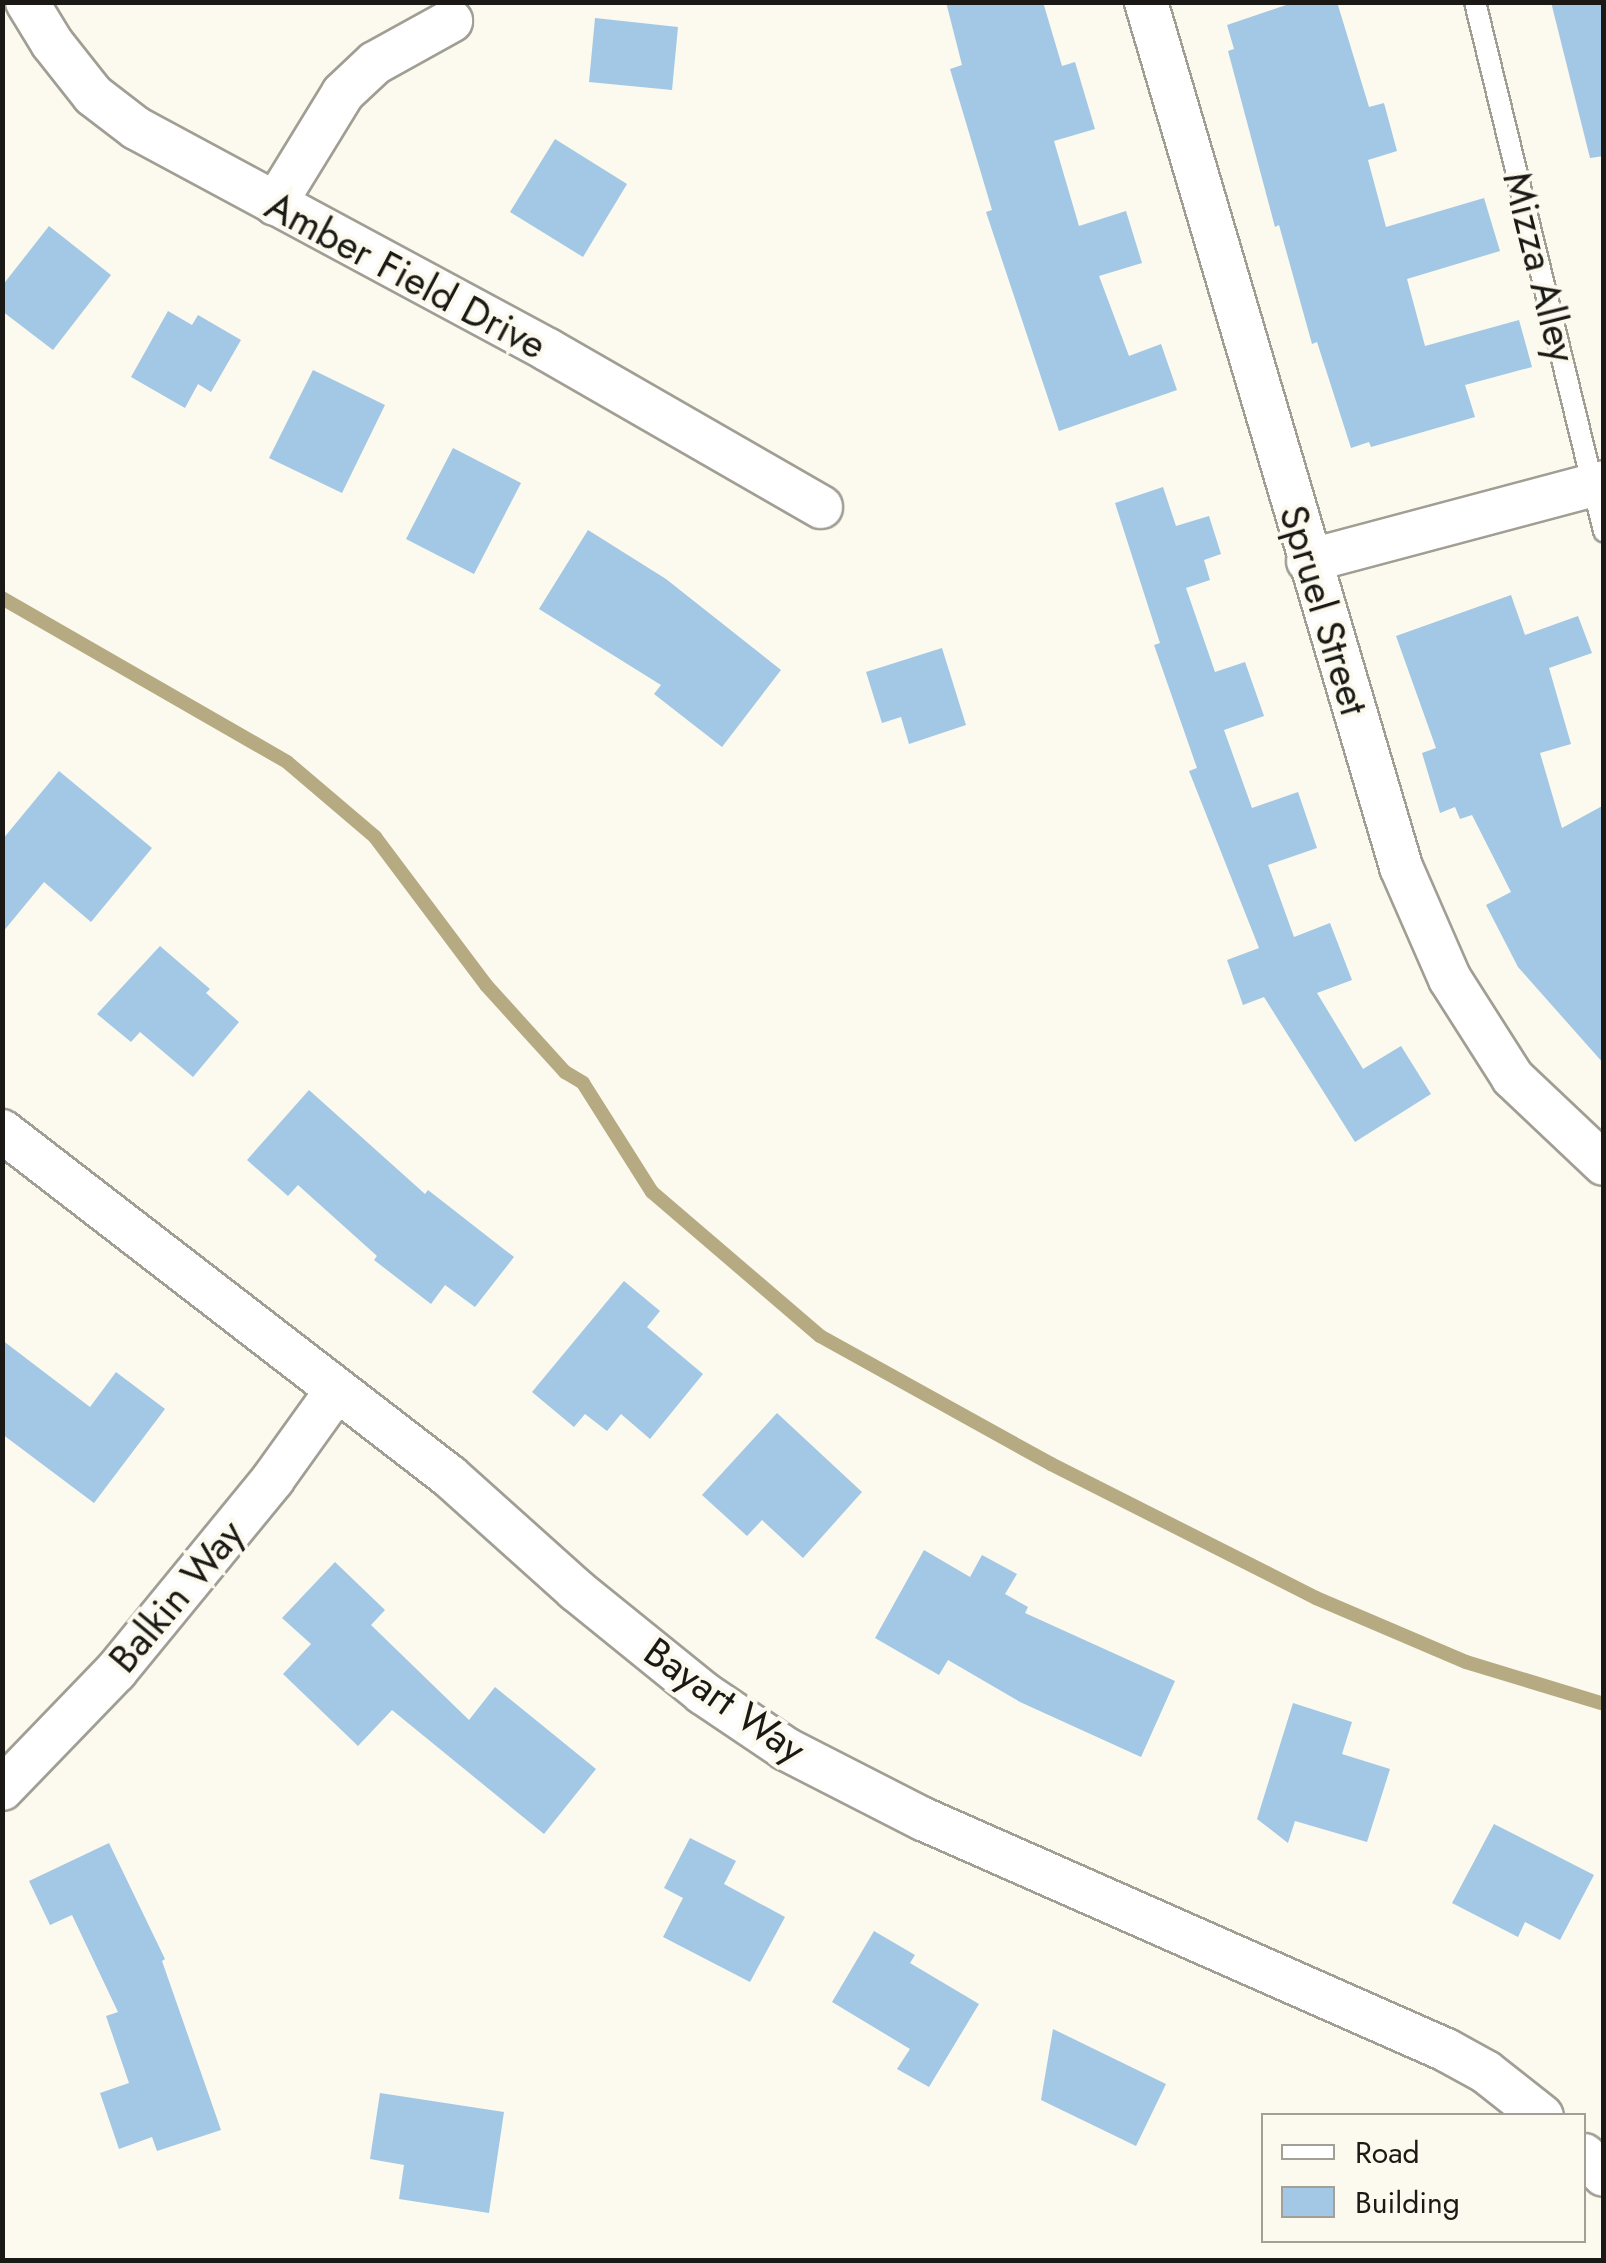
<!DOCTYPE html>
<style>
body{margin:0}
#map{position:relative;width:1606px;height:2263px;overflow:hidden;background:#fcf9ee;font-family:Jost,sans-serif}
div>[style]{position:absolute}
.stream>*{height:14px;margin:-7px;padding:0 7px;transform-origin:7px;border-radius:7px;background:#b5aa81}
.building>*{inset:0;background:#a2c8e5}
.roads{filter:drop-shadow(2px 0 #a19e94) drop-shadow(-2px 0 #a19e94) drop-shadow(0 2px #a19e94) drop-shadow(0 -2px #a19e94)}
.service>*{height:20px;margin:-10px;padding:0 10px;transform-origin:10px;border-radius:10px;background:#fff}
.minor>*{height:42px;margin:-21px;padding:0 21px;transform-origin:21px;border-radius:21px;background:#fff}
span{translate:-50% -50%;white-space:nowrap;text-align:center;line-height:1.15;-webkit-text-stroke:8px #fcf9ee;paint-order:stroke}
.street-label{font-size:40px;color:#1a1915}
.frame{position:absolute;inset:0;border:5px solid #1a1915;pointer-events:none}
.legend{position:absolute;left:1261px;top:2113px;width:325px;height:130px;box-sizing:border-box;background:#fcf9ee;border:2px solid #a29f97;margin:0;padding:12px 18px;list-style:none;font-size:30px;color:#1a1915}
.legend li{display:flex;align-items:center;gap:20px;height:50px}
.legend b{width:50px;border:2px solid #a29f97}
</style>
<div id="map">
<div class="stream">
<i style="left:2px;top:598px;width:329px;rotate:29.9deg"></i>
<i style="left:287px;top:762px;width:116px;rotate:40.4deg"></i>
<i style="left:375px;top:837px;width:185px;rotate:53.1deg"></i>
<i style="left:486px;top:985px;width:118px;rotate:47.8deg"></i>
<i style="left:565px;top:1072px;width:21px;rotate:31deg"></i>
<i style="left:583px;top:1083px;width:129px;rotate:57.7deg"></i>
<i style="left:652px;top:1192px;width:221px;rotate:40.6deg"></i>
<i style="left:820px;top:1336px;width:264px;rotate:29deg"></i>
<i style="left:1051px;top:1464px;width:297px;rotate:26.8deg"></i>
<i style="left:1316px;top:1598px;width:163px;rotate:23.1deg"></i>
<i style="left:1466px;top:1662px;width:144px;rotate:16.9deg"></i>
</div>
<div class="building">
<i style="clip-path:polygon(946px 2px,1043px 2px,1062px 66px,1075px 62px,1095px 129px,1054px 141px,1079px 226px,1126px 211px,1142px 263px,1099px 276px,1129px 356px,1161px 344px,1177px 390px,1059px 431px,986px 212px,992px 210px,950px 69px,962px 65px)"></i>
<i style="clip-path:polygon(1295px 2px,1337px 2px,1369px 107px,1384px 103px,1397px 151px,1368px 160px,1386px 227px,1484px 198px,1500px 251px,1407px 279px,1425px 346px,1519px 320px,1532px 367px,1465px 385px,1475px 417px,1371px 447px,1369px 442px,1351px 448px,1317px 342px,1312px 344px,1279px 225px,1275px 227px,1228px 51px,1234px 49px,1227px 25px)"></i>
<i style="clip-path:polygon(1551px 2px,1604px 2px,1604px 156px,1590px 158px)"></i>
<i style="clip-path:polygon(595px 18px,678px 27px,672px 90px,589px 82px)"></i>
<i style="clip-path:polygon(555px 139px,627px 184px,583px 257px,510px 212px)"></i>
<i style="clip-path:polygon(49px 226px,111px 275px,53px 350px,2px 311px,2px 286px)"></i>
<i style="clip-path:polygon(168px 311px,192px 325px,198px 315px,241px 340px,211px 392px,198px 384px,185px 408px,131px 377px)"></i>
<i style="clip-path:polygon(313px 370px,385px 405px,342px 493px,269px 458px)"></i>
<i style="clip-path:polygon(453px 448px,521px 483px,474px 574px,406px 539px)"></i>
<i style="clip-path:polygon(1163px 487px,1176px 526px,1209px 516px,1221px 554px,1204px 560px,1210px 580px,1186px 588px,1215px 672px,1245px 662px,1264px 716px,1224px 730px,1252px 808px,1298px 792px,1317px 848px,1268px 865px,1294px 937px,1330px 923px,1352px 980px,1317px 993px,1363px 1069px,1401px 1046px,1431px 1094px,1355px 1142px,1264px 997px,1243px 1005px,1227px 960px,1259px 948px,1189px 771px,1197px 768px,1154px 645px,1160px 643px,1115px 503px)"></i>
<i style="clip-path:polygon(588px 530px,666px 579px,781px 670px,722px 747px,654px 694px,661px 685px,539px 609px)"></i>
<i style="clip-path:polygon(1511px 595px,1525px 635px,1578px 616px,1592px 653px,1549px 668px,1571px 744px,1540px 753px,1562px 828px,1604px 805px,1604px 1064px,1518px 967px,1486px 905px,1511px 892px,1472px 815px,1460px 819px,1455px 807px,1440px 813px,1422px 753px,1436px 748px,1396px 636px)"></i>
<i style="clip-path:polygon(942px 648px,966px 725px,909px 744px,901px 717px,882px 723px,866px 672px)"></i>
<i style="clip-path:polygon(59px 771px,152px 848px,91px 922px,44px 882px,2px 933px,2px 840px)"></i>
<i style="clip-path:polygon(160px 946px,210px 989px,206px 993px,239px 1022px,193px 1077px,140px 1032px,131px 1042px,97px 1014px)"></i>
<i style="clip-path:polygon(309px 1090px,425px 1194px,428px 1190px,514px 1257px,475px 1307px,445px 1285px,431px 1304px,374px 1260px,377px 1256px,298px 1185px,288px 1196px,247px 1160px)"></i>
<i style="clip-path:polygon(624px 1281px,660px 1311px,647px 1327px,703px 1374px,650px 1439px,621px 1414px,607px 1431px,585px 1414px,574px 1427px,532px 1392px)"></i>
<i style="clip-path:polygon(2px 1340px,90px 1407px,116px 1372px,165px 1409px,94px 1503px,2px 1434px)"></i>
<i style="clip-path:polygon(777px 1413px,862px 1492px,803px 1558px,762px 1520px,747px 1536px,702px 1495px)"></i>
<i style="clip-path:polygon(924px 1550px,970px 1577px,982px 1555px,1017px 1574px,1005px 1594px,1028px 1607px,1025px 1613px,1175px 1681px,1141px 1757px,1020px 1702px,948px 1660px,939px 1675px,875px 1638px)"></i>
<i style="clip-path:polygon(335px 1562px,385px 1610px,371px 1625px,469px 1720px,495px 1687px,596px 1769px,544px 1834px,392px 1710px,358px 1746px,283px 1674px,311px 1644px,282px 1618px)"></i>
<i style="clip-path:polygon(1293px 1703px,1352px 1722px,1342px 1754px,1390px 1769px,1367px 1842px,1295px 1821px,1288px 1843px,1257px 1819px)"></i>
<i style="clip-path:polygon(1494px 1824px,1594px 1875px,1560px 1940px,1525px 1922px,1518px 1937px,1452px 1903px)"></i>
<i style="clip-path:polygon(690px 1838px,736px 1861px,724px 1884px,785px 1917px,750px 1982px,663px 1937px,683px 1898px,664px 1888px)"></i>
<i style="clip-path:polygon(109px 1843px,165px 1959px,162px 1961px,221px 2130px,157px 2151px,152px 2137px,119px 2149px,100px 2093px,129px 2083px,106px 2016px,118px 2012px,72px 1915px,50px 1925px,29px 1881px)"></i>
<i style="clip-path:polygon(874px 1931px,915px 1955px,910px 1963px,979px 2004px,929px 2087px,897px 2069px,910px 2049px,832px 2002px)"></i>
<i style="clip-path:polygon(1053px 2029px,1166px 2084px,1136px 2146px,1041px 2100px)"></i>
<i style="clip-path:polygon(380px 2093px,504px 2112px,489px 2213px,399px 2199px,404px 2165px,370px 2159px)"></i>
</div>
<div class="roads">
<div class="service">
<i style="left:1475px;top:2px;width:545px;rotate:76.3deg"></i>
</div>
<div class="minor">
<i style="left:27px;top:2px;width:48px;rotate:58.6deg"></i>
<i style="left:52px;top:43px;width:66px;rotate:51.7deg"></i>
<i style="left:93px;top:95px;width:54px;rotate:37.5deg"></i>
<i style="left:136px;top:128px;width:468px;rotate:28.3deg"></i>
<i style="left:548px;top:350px;width:315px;rotate:29.9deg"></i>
<i style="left:1146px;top:2px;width:902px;rotate:73.57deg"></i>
<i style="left:1401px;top:867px;width:122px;rotate:66.4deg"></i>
<i style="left:1450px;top:979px;width:117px;rotate:57.5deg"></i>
<i style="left:1513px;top:1078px;width:125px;rotate:43.4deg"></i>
<i style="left:275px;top:204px;width:130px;rotate:-58.5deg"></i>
<i style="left:343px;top:93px;width:44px;rotate:-43.2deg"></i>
<i style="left:375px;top:63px;width:87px;rotate:-28.9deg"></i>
<i style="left:1308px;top:561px;width:306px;rotate:-14.9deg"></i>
<i style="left:2px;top:1131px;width:565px;rotate:37.66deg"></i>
<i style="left:449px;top:1476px;width:171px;rotate:41.9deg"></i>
<i style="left:576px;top:1590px;width:164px;rotate:39deg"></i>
<i style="left:703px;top:1693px;width:100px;rotate:34deg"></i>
<i style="left:786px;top:1749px;width:154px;rotate:27.1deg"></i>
<i style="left:923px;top:1819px;width:572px;rotate:23.83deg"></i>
<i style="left:1446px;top:2050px;width:46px;rotate:28.8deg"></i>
<i style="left:1486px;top:2072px;width:71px;rotate:38.2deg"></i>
<i style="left:2px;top:1789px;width:164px;rotate:-46deg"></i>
<i style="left:116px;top:1671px;width:248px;rotate:-50.7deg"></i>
<i style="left:273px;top:1479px;width:108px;rotate:-54.4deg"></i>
<i style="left:1584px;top:2155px;width:28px;rotate:45deg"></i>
</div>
</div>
<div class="street-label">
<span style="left:1540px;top:267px;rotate:76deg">Mizza Alley</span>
<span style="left:406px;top:275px;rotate:28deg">Amber Field Drive</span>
<span style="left:1324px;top:610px;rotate:73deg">Spruel Street</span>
<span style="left:176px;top:1596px;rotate:-50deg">Balkin Way</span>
<span style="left:725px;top:1700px;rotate:35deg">Bayart Way</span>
</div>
<div class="frame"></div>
<ul class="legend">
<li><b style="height:12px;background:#fff"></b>Road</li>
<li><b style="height:28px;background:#a2c8e5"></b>Building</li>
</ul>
</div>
